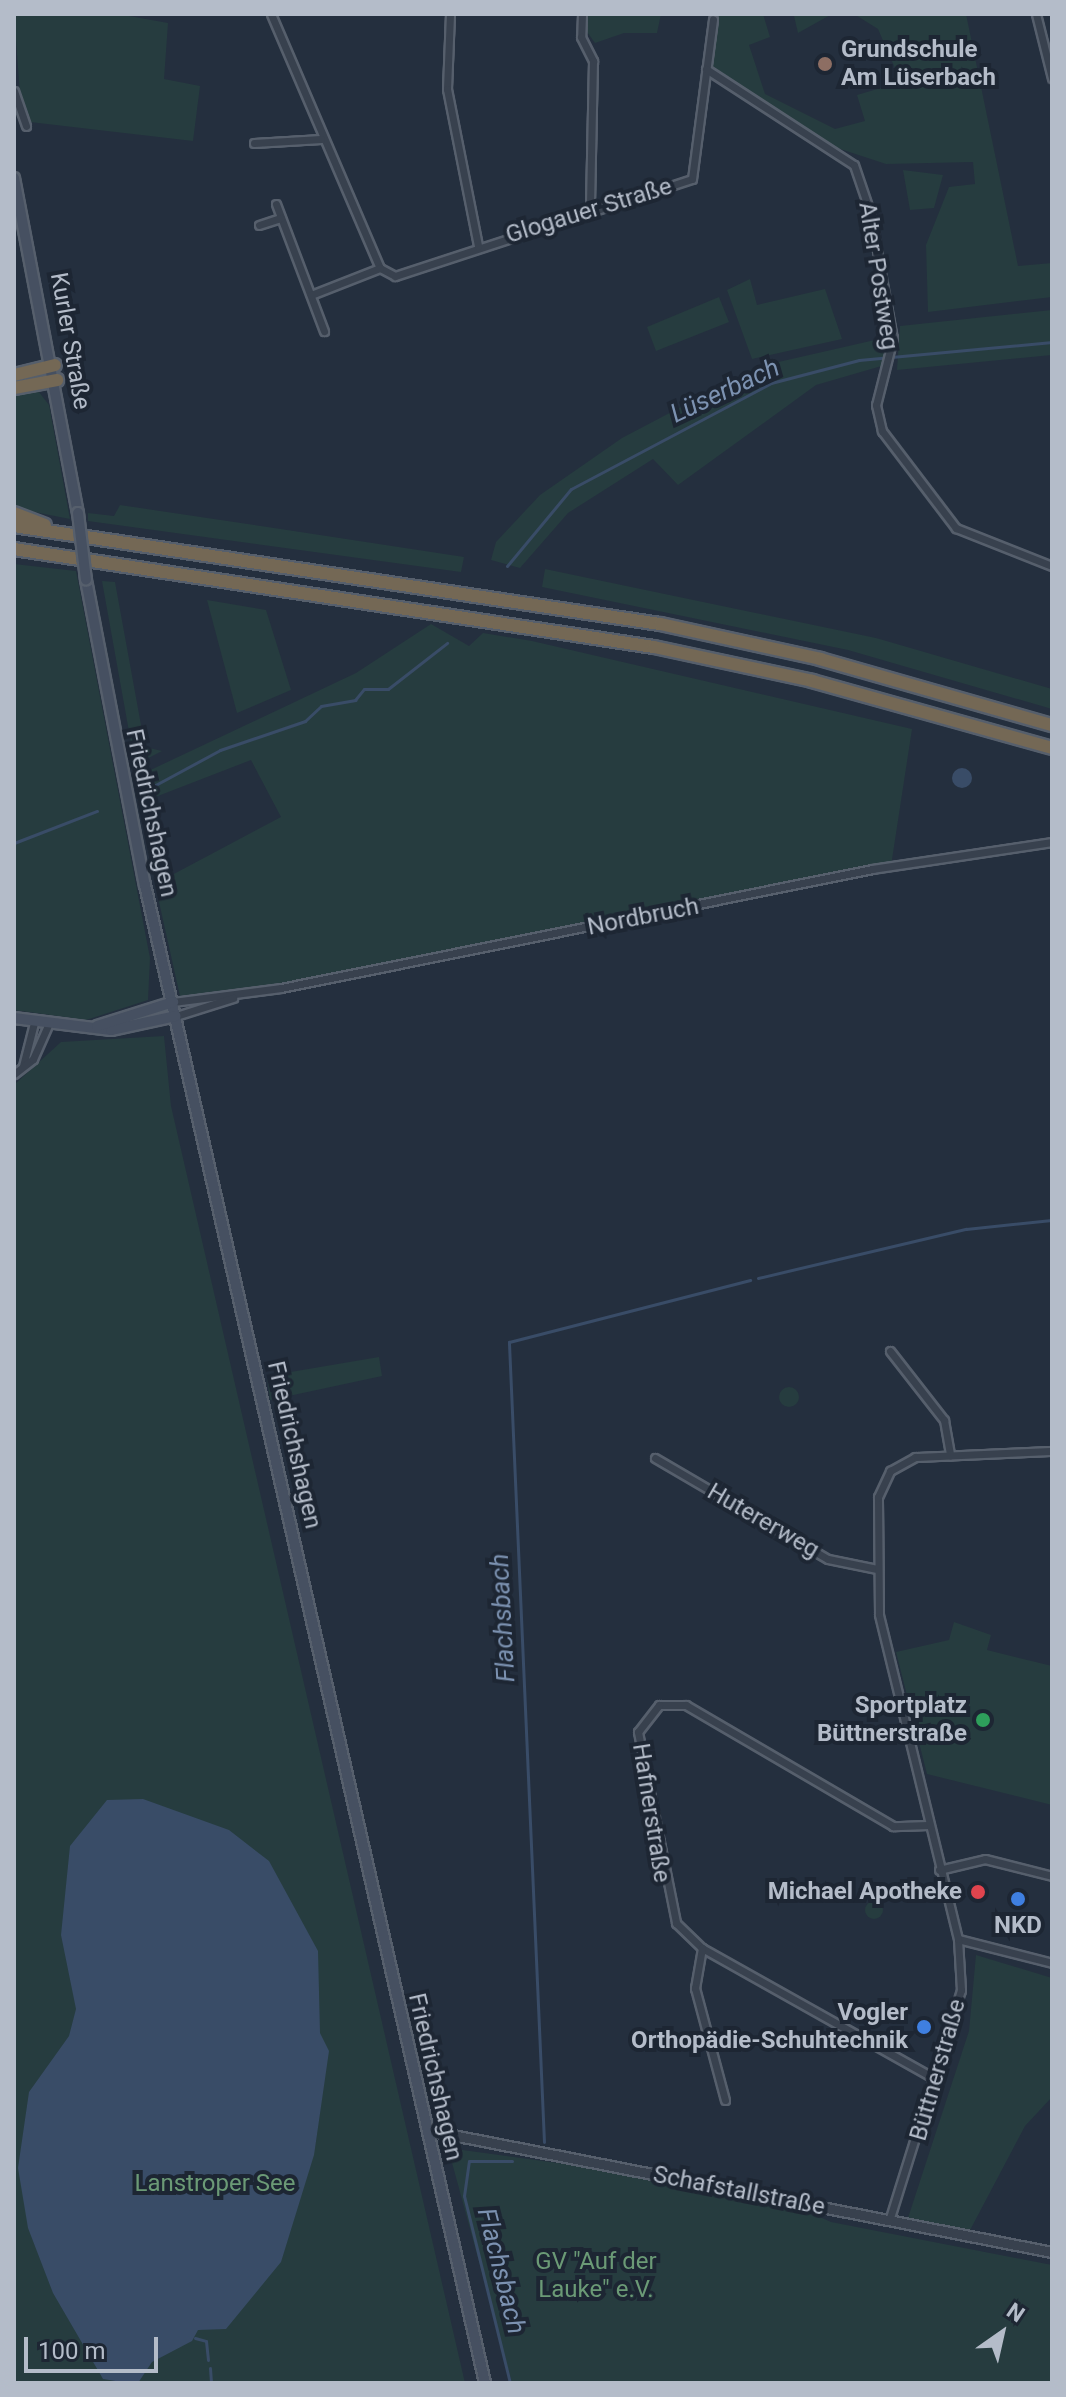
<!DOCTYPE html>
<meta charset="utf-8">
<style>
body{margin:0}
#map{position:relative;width:1066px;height:2397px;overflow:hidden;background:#242f3e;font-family:Roboto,sans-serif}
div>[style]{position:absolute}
.green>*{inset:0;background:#263c3f}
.round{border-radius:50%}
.water>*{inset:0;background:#394c67}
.stream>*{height:3px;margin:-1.5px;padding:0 1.5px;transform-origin:1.5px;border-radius:1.5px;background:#394c67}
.roads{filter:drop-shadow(2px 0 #565f6c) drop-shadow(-2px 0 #565f6c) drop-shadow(0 2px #565f6c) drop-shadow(0 -2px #565f6c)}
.minor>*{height:7px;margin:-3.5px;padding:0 3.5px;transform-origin:3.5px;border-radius:3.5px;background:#38414e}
.tertiary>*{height:9px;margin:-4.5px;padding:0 4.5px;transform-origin:4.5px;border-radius:4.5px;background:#38414e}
.secondary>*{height:10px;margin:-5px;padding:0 5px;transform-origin:5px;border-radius:5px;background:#465061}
.motorway>*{height:12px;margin:-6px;padding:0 6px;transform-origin:6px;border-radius:6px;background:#746855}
.bridges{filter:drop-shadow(2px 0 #565f6c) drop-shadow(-2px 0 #565f6c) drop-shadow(0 2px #565f6c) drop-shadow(0 -2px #565f6c)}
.secondary-bridge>*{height:10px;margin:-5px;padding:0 5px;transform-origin:5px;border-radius:5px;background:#465061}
.dots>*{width:22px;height:22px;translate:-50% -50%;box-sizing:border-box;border:4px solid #1d2633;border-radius:50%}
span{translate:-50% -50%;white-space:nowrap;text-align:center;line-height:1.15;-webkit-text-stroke:8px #1d2633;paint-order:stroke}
.poi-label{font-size:24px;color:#b4bcc9;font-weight:700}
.left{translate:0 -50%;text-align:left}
.right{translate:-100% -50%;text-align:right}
.street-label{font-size:24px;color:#b4bcc9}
.park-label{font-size:24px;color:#6b9a76}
.water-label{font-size:26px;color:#7c92b1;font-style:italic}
.frame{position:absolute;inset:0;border:16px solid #b4bcc9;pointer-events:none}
.north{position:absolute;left:962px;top:2293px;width:80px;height:80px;-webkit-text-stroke:6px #1d2633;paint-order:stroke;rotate:34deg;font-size:22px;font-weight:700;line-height:32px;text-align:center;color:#b4bcc9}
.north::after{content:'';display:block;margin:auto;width:28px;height:36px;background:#b4bcc9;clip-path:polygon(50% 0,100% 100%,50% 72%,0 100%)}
.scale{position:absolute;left:24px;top:2337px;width:134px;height:36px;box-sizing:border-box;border:4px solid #b4bcc9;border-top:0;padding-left:10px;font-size:24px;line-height:28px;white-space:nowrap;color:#b4bcc9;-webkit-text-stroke:6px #1d2633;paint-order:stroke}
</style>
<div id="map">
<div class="green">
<i style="clip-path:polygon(14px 14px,118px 14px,168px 23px,164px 79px,200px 86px,193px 141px,30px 122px,20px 94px)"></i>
<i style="clip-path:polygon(587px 14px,661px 14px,657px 33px,624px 33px,595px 43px,585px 29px)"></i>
<i style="clip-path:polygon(718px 14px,763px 14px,770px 37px,749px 45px,765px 94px,835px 129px,865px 121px,857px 95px,901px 82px,878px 29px,854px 14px,966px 14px,1018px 266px,1052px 263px,1052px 297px,928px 312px,926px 245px,949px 187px,975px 184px,973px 162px,886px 164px,825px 144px,711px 65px)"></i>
<i style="clip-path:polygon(802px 14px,832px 14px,798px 33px,794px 16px)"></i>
<i style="clip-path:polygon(903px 170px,943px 175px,934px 208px,910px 210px)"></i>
<i style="clip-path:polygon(750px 279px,757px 305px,825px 289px,842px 339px,752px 359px,727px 290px)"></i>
<i style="clip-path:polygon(719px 297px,729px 322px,656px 351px,647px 327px)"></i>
<i style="clip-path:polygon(1052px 310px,1052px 355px,897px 370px,900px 326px)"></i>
<i style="clip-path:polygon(888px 337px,885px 365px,816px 385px,678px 485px,653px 459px,568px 513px,520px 568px,491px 560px,496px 542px,540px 495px,622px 438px,757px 367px)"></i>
<i style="clip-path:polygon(35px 387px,49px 405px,70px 519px,14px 508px,14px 394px)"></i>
<i style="clip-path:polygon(120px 505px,274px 528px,464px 557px,461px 572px,88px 521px,88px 513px,114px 516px)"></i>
<i style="clip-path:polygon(14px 564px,76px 571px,150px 958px,148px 1000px,86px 1020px,14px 1010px)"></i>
<i style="clip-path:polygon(545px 569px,876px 638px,1052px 689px,1052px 709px,848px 650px,542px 587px)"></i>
<i style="clip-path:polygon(102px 581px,115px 582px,145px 747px,162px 751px,135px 765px)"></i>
<i style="clip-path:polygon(207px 600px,266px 610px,291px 690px,237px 713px)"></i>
<i style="clip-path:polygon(431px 624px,469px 646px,483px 633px,532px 641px,912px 729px,891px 866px,365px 972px,180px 996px,155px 884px,281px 817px,251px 760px,145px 801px,142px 774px,356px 673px)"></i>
<i style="clip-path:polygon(164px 1036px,171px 1106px,465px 2383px,14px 2383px,14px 1085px,61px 1042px)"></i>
<i style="clip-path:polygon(379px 1357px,382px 1376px,270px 1400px,267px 1376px)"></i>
<i class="round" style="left:779px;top:1387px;width:20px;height:20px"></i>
<i style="clip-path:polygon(954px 1622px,991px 1635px,987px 1650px,1052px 1666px,1052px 1805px,927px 1774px,896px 1652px,949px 1640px)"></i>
<i class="round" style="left:865px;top:1901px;width:18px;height:18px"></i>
<i style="clip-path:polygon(976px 1955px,1052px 1978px,1052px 2097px,1025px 2126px,968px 2234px,906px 2224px,969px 2031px)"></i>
<i style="clip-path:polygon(448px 2148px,676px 2179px,781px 2200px,831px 2222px,1052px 2265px,1052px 2383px,512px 2383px)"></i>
</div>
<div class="water">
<i class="round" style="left:952px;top:768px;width:20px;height:20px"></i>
<i style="clip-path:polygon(143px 1799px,229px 1830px,269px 1861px,318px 1951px,320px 2033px,329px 2051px,314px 2155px,281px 2262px,226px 2329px,198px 2330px,192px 2341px,152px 2362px,138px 2383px,128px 2383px,103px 2379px,53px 2293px,28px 2228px,18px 2168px,29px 2092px,69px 2036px,76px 2009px,61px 1935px,70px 1846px,107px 1800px)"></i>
</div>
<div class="stream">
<i style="left:507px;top:566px;width:100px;rotate:-50.3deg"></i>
<i style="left:571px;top:489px;width:226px;rotate:-27.9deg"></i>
<i style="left:771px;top:383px;width:91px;rotate:-14.6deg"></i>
<i style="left:859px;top:360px;width:194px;rotate:-5.3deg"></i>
<i style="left:148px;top:789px;width:82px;rotate:-28.4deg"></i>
<i style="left:220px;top:750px;width:90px;rotate:-18.8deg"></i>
<i style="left:305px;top:721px;width:22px;rotate:-43deg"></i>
<i style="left:321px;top:706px;width:35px;rotate:-10deg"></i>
<i style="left:355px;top:700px;width:14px;rotate:-51deg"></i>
<i style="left:364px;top:689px;width:24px"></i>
<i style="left:388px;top:689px;width:75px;rotate:-37.9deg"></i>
<i style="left:14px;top:843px;width:89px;rotate:-21.1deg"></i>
<i style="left:758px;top:1278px;width:214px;rotate:-13.3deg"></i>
<i style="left:966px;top:1229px;width:86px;rotate:-6deg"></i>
<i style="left:544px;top:2142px;width:801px;rotate:-92.51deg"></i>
<i style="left:509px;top:1342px;width:249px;rotate:-14.4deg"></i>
<i style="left:195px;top:2338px;width:11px;rotate:15deg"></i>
<i style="left:206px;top:2341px;width:19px;rotate:84deg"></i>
<i style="left:210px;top:2368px;width:15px;rotate:86deg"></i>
<i style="left:510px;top:2383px;width:193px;rotate:-103.8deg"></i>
<i style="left:464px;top:2196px;width:35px;rotate:-82deg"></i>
<i style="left:469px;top:2161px;width:43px"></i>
</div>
<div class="roads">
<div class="minor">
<i style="left:271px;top:14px;width:276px;rotate:66.8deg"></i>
<i style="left:380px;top:268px;width:17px;rotate:28deg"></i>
<i style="left:395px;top:276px;width:312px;rotate:-18.1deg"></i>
<i style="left:692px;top:179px;width:161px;rotate:-82.5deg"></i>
<i style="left:450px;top:14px;width:75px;rotate:92.3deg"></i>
<i style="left:447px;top:89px;width:160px;rotate:78.8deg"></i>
<i style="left:582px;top:14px;width:23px;rotate:92deg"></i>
<i style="left:581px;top:37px;width:27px;rotate:63deg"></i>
<i style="left:593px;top:61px;width:149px;rotate:91.2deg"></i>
<i style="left:1036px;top:14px;width:66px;rotate:76deg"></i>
<i style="left:706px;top:69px;width:176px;rotate:33deg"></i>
<i style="left:854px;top:165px;width:50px;rotate:71.2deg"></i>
<i style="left:870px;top:212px;width:128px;rotate:79.7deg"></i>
<i style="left:893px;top:338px;width:69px;rotate:104.2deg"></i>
<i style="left:876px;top:405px;width:27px;rotate:77deg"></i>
<i style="left:882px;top:431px;width:122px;rotate:52.7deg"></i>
<i style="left:956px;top:528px;width:103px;rotate:21.6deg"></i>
<i style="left:14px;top:91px;width:37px;rotate:71deg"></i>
<i style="left:254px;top:143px;width:67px;rotate:-3.4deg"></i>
<i style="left:276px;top:204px;width:136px;rotate:69.3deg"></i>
<i style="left:259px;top:225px;width:23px;rotate:-18deg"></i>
<i style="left:311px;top:295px;width:74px;rotate:-21.4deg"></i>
<i style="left:173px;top:1002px;width:109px;rotate:-7.4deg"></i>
<i style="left:281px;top:988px;width:603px;rotate:-11.38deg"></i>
<i style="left:872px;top:869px;width:182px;rotate:-8.5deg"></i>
<i style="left:176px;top:1016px;width:60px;rotate:-17.5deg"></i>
<i style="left:23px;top:1066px;width:44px;rotate:-75.7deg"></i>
<i style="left:14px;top:1074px;width:24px;rotate:-38deg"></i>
<i style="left:33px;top:1059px;width:36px;rotate:-66deg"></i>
<i style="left:890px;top:1351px;width:88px;rotate:52deg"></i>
<i style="left:944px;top:1420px;width:36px;rotate:80deg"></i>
<i style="left:655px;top:1458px;width:200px;rotate:30.3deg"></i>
<i style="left:828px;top:1559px;width:50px;rotate:11.5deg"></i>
<i style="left:928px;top:1825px;width:35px;rotate:178deg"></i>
<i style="left:893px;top:1826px;width:240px;rotate:-149.7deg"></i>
<i style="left:686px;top:1705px;width:27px;rotate:180deg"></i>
<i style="left:659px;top:1705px;width:34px;rotate:128deg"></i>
<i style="left:638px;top:1732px;width:195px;rotate:78.7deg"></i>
<i style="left:676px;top:1923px;width:36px;rotate:44deg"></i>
<i style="left:702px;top:1948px;width:270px;rotate:29.3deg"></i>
<i style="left:939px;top:1870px;width:47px;rotate:-13.4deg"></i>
<i style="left:985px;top:1859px;width:69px;rotate:14.2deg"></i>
<i style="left:958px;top:1939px;width:97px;rotate:14.3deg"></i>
<i style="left:702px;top:1948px;width:41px;rotate:99.9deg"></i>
<i style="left:695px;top:1988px;width:116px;rotate:75deg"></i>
<i style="left:889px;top:2221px;width:242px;rotate:-72.7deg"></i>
<i style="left:961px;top:1990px;width:51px;rotate:-93.4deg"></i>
<i style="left:958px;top:1939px;width:334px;rotate:-103.7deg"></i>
<i style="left:879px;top:1614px;width:117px;rotate:-90.5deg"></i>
<i style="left:878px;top:1497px;width:29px;rotate:-65deg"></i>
<i style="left:890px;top:1471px;width:29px;rotate:-29deg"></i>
<i style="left:915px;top:1457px;width:137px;rotate:-2.5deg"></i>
</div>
<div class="tertiary">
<i style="left:427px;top:2130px;width:637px;rotate:11.05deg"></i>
</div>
<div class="secondary">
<i style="left:14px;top:178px;width:341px;rotate:79.2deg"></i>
<i style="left:86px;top:580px;width:311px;rotate:79.1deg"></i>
<i style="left:145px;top:885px;width:1536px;rotate:77.21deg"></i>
<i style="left:14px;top:1018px;width:98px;rotate:7.1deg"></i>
<i style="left:111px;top:1030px;width:66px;rotate:-12.2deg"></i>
<i style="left:97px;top:1026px;width:80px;rotate:-17.5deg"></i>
</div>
<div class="motorway">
<i style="left:14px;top:375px;width:42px;rotate:-13.7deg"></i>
<i style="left:14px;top:388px;width:44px;rotate:-10.5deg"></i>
<i style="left:14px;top:513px;width:33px;rotate:21deg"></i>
<i style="left:14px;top:526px;width:653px;rotate:8.63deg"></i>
<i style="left:660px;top:624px;width:164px;rotate:12.3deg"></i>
<i style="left:820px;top:659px;width:241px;rotate:15.9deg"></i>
<i style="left:14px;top:549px;width:647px;rotate:8.71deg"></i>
<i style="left:654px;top:647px;width:162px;rotate:12.1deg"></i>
<i style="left:812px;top:681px;width:249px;rotate:15.6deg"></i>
</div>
</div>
<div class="bridges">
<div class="secondary-bridge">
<i style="left:78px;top:513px;width:67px;rotate:83.2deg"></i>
</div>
</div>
<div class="dots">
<i style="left:825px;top:64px;background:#8d6e63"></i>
<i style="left:983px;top:1720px;background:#2e9e5b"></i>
<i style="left:978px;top:1892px;background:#e0444e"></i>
<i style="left:1018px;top:1899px;background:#3f7fe0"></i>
<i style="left:924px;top:2027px;background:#3f7fe0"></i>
</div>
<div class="poi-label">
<span class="left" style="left:841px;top:64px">Grundschule<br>Am Lüserbach</span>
<span class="right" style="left:967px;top:1720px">Sportplatz<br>Büttnerstraße</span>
<span class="right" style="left:962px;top:1892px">Michael Apotheke</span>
<span style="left:1018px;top:1926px">NKD</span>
<span class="right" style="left:908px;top:2027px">Vogler<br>Orthopädie-Schuhtechnik</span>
</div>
<div class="street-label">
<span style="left:589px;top:211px;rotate:-17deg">Glogauer Straße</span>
<span style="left:878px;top:276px;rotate:81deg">Alter Postweg</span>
<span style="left:70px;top:341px;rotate:80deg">Kurler Straße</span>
<span style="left:151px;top:813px;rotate:78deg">Friedrichshagen</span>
<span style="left:643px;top:917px;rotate:-11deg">Nordbruch</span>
<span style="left:294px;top:1445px;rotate:77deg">Friedrichshagen</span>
<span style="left:763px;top:1521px;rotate:30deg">Hutererweg</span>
<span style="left:651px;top:1813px;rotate:81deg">Hafnerstraße</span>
<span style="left:938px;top:2070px;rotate:-74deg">Büttnerstraße</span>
<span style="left:435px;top:2077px;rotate:77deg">Friedrichshagen</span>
<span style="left:739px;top:2191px;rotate:11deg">Schafstallstraße</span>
</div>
<div class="park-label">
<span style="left:215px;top:2184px">Lanstroper See</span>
<span style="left:596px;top:2276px">GV "Auf der<br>Lauke" e.V.</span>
</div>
<div class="water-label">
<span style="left:725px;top:391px;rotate:-25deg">Lüserbach</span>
<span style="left:503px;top:1618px;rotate:-93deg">Flachsbach</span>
<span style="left:501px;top:2271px;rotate:76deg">Flachsbach</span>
</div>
<div class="frame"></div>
<div class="north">N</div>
<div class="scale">100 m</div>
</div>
